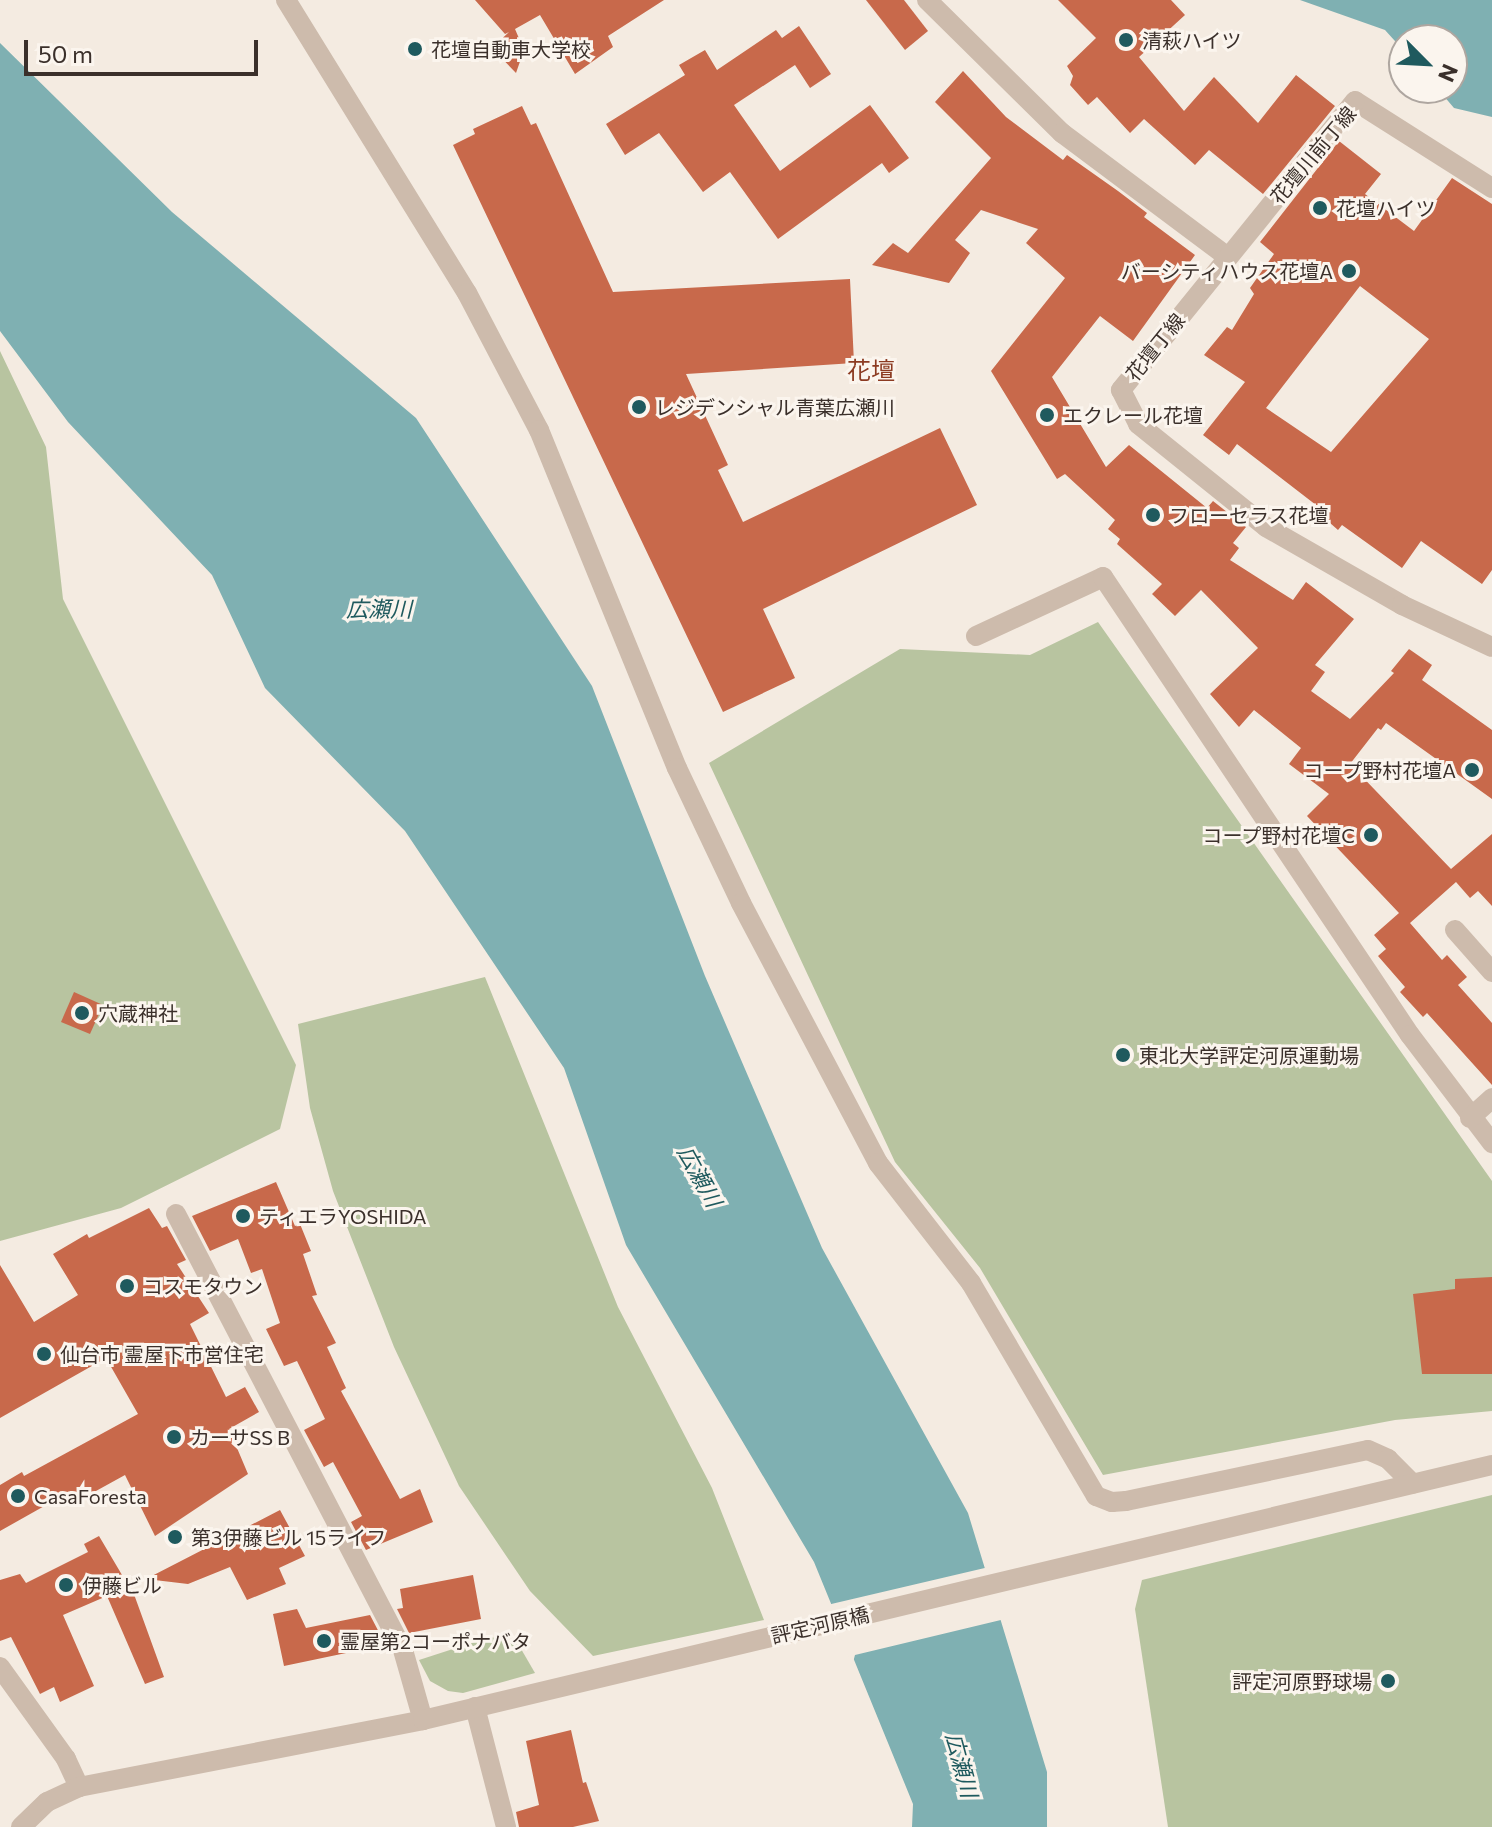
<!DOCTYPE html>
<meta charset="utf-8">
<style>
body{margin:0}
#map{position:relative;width:1492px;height:1827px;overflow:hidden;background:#f4ebe1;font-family:Commissioner,"Noto Sans JP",sans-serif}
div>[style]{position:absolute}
.green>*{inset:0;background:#b8c4a0}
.water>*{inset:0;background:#7fb0b2}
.pier>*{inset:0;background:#f4ebe1}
.building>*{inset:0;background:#c8694b}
.minor>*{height:20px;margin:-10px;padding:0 10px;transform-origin:10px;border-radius:10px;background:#cdbbac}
.dots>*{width:22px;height:22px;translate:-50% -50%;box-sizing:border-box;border:4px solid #fbf5ee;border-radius:50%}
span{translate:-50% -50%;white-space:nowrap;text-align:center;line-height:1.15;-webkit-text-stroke:6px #fbf5ee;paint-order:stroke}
.poi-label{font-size:20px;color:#3b302b}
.left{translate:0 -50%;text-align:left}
.right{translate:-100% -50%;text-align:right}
.street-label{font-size:20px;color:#3b302b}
.water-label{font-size:22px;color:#1f5a5e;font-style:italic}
.quarter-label{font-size:24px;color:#8c3b22}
.north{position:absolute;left:1388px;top:24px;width:80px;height:80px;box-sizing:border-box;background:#fbf5ee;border:2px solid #aea6a0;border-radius:50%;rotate:114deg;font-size:22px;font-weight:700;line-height:32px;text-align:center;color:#3b302b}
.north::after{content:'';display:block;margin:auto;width:28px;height:36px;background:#1f5a5e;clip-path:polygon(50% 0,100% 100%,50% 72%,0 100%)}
.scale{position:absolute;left:24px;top:40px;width:234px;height:36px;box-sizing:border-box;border:4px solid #3b302b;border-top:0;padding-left:10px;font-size:24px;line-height:28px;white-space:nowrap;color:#3b302b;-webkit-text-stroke:6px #fbf5ee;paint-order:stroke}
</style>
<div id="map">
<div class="green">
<i style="clip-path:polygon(0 351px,46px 447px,63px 599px,296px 1065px,280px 1129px,121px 1208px,0 1241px)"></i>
<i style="clip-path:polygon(1098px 622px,1492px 1181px,1492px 1411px,1395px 1420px,1103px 1475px,980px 1268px,895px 1162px,709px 763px,900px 649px,1030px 655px)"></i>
<i style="clip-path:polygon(485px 977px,618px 1307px,712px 1488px,764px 1620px,593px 1656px,530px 1591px,459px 1486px,394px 1347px,333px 1191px,310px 1108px,298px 1024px)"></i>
<i style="clip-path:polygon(1492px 1495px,1492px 1827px,1168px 1827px,1135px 1609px,1142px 1580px)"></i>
<i style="clip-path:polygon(490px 1637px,517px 1642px,535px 1673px,463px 1693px,448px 1691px,430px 1681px,419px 1660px)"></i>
</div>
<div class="water">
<i style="clip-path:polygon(1300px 0,1492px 0,1492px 117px,1454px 108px,1437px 88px,1452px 88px,1452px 40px,1404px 40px,1404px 51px,1385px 30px)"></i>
<i style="clip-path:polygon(0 43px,172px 212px,416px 418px,592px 686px,705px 976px,822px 1248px,968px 1513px,1047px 1772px,1047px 1827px,912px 1827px,913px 1804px,814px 1562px,626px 1245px,564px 1068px,405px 831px,265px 688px,212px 575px,68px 422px,0 331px)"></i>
</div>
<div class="pier">
<i style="clip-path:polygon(989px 1567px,1005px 1619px,855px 1655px,852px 1666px,827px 1605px)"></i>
</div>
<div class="building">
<i style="clip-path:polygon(475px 0,664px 0,608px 36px,613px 47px,575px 74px,540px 15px,515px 29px,524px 50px,516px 73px,492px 48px,509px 32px,505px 34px)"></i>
<i style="clip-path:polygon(866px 0,904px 0,928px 31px,905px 50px)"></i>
<i style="clip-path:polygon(1058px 0,1171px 0,1185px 15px,1139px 57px,1184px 111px,1214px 77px,1258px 123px,1296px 75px,1335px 106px,1263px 194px,1209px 150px,1195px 165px,1144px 119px,1130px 133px,1097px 97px,1088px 105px,1070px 85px,1073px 76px,1067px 66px,1096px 38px)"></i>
<i style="clip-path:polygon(799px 26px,831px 74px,810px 88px,795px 65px,734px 105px,780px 171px,870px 105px,909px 158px,889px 173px,882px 163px,778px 239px,730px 172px,703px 192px,659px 133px,625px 155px,606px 124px,685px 75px,679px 65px,705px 50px,717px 70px,776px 30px,782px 38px)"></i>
<i style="clip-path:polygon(963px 71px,1006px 117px,1063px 160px,1067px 155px,1118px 191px,1147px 213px,1144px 217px,1195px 255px,1133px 341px,1100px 316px,1052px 377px,1106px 467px,1129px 445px,1207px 508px,1213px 501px,1246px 527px,1233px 543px,1239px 548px,1230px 560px,1293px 600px,1306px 582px,1354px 619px,1315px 665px,1325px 672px,1311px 691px,1350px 719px,1394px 673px,1391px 671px,1409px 649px,1432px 665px,1422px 680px,1492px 730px,1492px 799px,1386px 723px,1381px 730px,1378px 728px,1350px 764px,1451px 869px,1492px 834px,1492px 906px,1478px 891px,1470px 898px,1456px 882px,1410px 923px,1442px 960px,1447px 955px,1467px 977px,1458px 985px,1492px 1023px,1492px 1085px,1427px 1013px,1423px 1017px,1400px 992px,1405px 987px,1378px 956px,1386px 949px,1374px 935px,1399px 913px,1307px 816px,1329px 794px,1289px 764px,1301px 748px,1254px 710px,1239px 727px,1210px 694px,1258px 648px,1201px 590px,1175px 616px,1152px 594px,1162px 584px,1117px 544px,1120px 539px,1108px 529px,1115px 520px,1065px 474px,1057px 479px,991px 371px,1065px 278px,1026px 243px,1038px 229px,981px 210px,955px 240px,970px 253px,949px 283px,872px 265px,893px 243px,908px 253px,991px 158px,935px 102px)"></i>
<i style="clip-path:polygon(522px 106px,531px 125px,536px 123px,613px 292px,850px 279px,854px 363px,686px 374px,728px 465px,718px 470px,743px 522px,940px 428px,977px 505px,763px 609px,795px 678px,723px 712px,453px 145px,475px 134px,473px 129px)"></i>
<i style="clip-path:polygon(evenodd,1339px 141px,1381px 174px,1365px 194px,1414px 231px,1452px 178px,1492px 204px,1492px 570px,1482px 584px,1421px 541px,1402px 568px,1342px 525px,1338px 530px,1313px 508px,1316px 505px,1237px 444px,1229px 455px,1203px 435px,1245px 382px,1204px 355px,1227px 327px,1232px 330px,1254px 294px,1250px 288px,1274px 254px,1260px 242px,1339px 141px,1360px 286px,1429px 339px,1331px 452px,1266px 408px,1360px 286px)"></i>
<i style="clip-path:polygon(74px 992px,103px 1005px,90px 1034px,61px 1022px)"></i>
<i style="clip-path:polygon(276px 1182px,295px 1226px,300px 1224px,311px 1251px,303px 1254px,317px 1295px,312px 1296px,336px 1343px,327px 1347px,346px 1388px,341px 1391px,400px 1499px,420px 1489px,433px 1522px,366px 1550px,351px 1522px,362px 1516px,333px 1462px,324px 1467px,304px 1430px,325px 1419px,297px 1361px,284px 1366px,266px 1329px,280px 1323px,262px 1269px,251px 1273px,238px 1239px,210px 1251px,192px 1216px)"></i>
<i style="clip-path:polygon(149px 1208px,162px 1228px,167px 1226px,186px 1260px,177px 1264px,209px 1313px,190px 1324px,226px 1397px,245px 1387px,259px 1412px,229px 1429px,248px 1474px,155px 1536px,125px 1475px,76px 1502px,71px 1491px,0 1531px,0 1485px,22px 1472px,24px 1476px,138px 1414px,106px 1358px,0 1418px,0 1265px,34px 1322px,78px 1295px,53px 1254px,87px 1234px,89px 1238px)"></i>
<i style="clip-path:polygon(1492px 1277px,1492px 1374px,1422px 1374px,1413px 1294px,1455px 1289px,1455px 1279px)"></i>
<i style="clip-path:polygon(280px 1510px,305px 1556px,279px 1568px,286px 1584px,247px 1600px,230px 1567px,188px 1584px,146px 1579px)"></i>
<i style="clip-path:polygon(99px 1536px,135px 1597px,164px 1677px,145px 1684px,107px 1596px,63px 1615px,94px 1686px,60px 1702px,54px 1687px,40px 1694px,11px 1637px,0 1641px,0 1580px,20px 1574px,26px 1583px,88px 1552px,84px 1544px)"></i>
<i style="clip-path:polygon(473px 1575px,481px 1619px,409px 1633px,397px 1609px,403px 1608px,400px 1589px)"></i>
<i style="clip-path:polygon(297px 1609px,306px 1628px,370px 1615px,382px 1638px,369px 1641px,370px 1648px,284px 1666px,273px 1614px)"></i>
<i style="clip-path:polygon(571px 1730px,583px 1783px,586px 1782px,599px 1821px,573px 1827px,519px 1827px,516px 1812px,539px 1805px,526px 1741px)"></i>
</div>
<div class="minor">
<i style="left:286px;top:0;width:344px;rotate:58.3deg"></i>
<i style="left:467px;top:293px;width:155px;rotate:62.3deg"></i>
<i style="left:539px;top:430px;width:365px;rotate:67.8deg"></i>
<i style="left:677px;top:768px;width:149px;rotate:64.6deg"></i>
<i style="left:741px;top:903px;width:294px;rotate:62.2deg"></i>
<i style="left:878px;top:1163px;width:152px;rotate:52.2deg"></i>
<i style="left:971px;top:1283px;width:247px;rotate:59.6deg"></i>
<i style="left:1096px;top:1496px;width:17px;rotate:21deg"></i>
<i style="left:1112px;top:1502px;width:14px;rotate:-4deg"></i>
<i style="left:1126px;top:1501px;width:247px;rotate:-11.9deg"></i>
<i style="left:1368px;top:1450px;width:22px;rotate:24deg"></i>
<i style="left:1388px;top:1459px;width:35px;rotate:45deg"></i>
<i style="left:927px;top:0;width:190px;rotate:44.6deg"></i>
<i style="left:1062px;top:133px;width:207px;rotate:36.8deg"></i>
<i style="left:1492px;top:188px;width:162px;rotate:-147.6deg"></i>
<i style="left:1355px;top:101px;width:372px;rotate:129deg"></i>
<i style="left:1121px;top:390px;width:38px;rotate:63deg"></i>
<i style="left:1138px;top:424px;width:164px;rotate:38.8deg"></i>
<i style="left:1266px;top:527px;width:157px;rotate:29.8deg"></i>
<i style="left:1402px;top:605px;width:99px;rotate:25deg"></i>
<i style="left:976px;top:636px;width:140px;rotate:-24.9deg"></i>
<i style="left:1103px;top:577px;width:551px;rotate:56.17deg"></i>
<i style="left:1410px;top:1035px;width:136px;rotate:52.8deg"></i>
<i style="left:1455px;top:930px;width:56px;rotate:48.6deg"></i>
<i style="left:1470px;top:1118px;width:30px;rotate:-42deg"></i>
<i style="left:176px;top:1214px;width:492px;rotate:62.5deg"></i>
<i style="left:403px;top:1650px;width:73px;rotate:74.1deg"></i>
<i style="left:0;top:1667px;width:113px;rotate:54.3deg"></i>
<i style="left:66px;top:1759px;width:31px;rotate:65deg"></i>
<i style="left:475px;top:1707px;width:124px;rotate:75.5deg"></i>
<i style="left:21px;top:1827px;width:36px;rotate:-44deg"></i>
<i style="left:47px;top:1802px;width:35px;rotate:-25deg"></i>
<i style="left:79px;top:1787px;width:350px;rotate:-11deg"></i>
<i style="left:423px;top:1720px;width:1099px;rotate:-13.42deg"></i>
</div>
<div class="dots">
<i style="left:1126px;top:40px;background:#1f5a5e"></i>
<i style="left:415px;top:49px;background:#1f5a5e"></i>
<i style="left:1320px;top:208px;background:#1f5a5e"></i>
<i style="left:1349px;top:271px;background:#1f5a5e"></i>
<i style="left:639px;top:407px;background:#1f5a5e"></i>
<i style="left:1047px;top:415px;background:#1f5a5e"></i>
<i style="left:1153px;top:515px;background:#1f5a5e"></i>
<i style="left:1472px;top:770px;background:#1f5a5e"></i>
<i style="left:1371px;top:835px;background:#1f5a5e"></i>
<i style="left:82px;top:1013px;background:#1f5a5e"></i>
<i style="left:1123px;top:1055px;background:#1f5a5e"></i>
<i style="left:243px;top:1216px;background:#1f5a5e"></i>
<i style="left:127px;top:1286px;background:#1f5a5e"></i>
<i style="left:44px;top:1354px;background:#1f5a5e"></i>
<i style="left:174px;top:1437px;background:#1f5a5e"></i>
<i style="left:18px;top:1496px;background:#1f5a5e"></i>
<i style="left:175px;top:1537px;background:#1f5a5e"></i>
<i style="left:66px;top:1585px;background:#1f5a5e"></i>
<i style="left:324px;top:1641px;background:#1f5a5e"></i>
<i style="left:1388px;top:1681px;background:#1f5a5e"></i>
</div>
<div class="poi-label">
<span class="left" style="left:1142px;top:40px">清萩ハイツ</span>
<span class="left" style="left:431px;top:49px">花壇自動車大学校</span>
<span class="left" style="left:1336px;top:208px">花壇ハイツ</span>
<span class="right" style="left:1333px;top:271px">バーシティハウス花壇A</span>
<span class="left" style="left:655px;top:407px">レジデンシャル青葉広瀬川</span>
<span class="left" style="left:1063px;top:415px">エクレール花壇</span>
<span class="left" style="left:1169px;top:515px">フローセラス花壇</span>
<span class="right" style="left:1456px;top:770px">コープ野村花壇A</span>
<span class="right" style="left:1355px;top:835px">コープ野村花壇C</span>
<span class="left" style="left:98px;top:1013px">穴蔵神社</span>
<span class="left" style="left:1139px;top:1055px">東北大学評定河原運動場</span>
<span class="left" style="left:259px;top:1216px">ティエラYOSHIDA</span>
<span class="left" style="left:143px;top:1286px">コスモタウン</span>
<span class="left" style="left:60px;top:1354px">仙台市 霊屋下市営住宅</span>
<span class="left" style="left:190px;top:1437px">カーサSS B</span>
<span class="left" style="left:34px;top:1496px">CasaForesta</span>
<span class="left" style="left:191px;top:1537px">第3伊藤ビル 15ライフ</span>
<span class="left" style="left:82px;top:1585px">伊藤ビル</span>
<span class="left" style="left:340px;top:1641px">霊屋第2コーポナバタ</span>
<span class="right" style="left:1372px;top:1681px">評定河原野球場</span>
</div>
<div class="street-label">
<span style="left:1313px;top:155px;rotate:-50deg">花壇川前丁線</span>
<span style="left:1155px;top:347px;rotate:-51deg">花壇丁線</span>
<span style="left:820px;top:1625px;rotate:-13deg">評定河原橋</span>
</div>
<div class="water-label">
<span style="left:379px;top:609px">広瀬川</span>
<span style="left:700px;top:1176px;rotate:61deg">広瀬川</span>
<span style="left:962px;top:1765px;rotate:75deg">広瀬川</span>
</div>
<div class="quarter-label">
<span style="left:871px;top:370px">花壇</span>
</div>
<div class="north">N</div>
<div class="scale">50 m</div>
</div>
